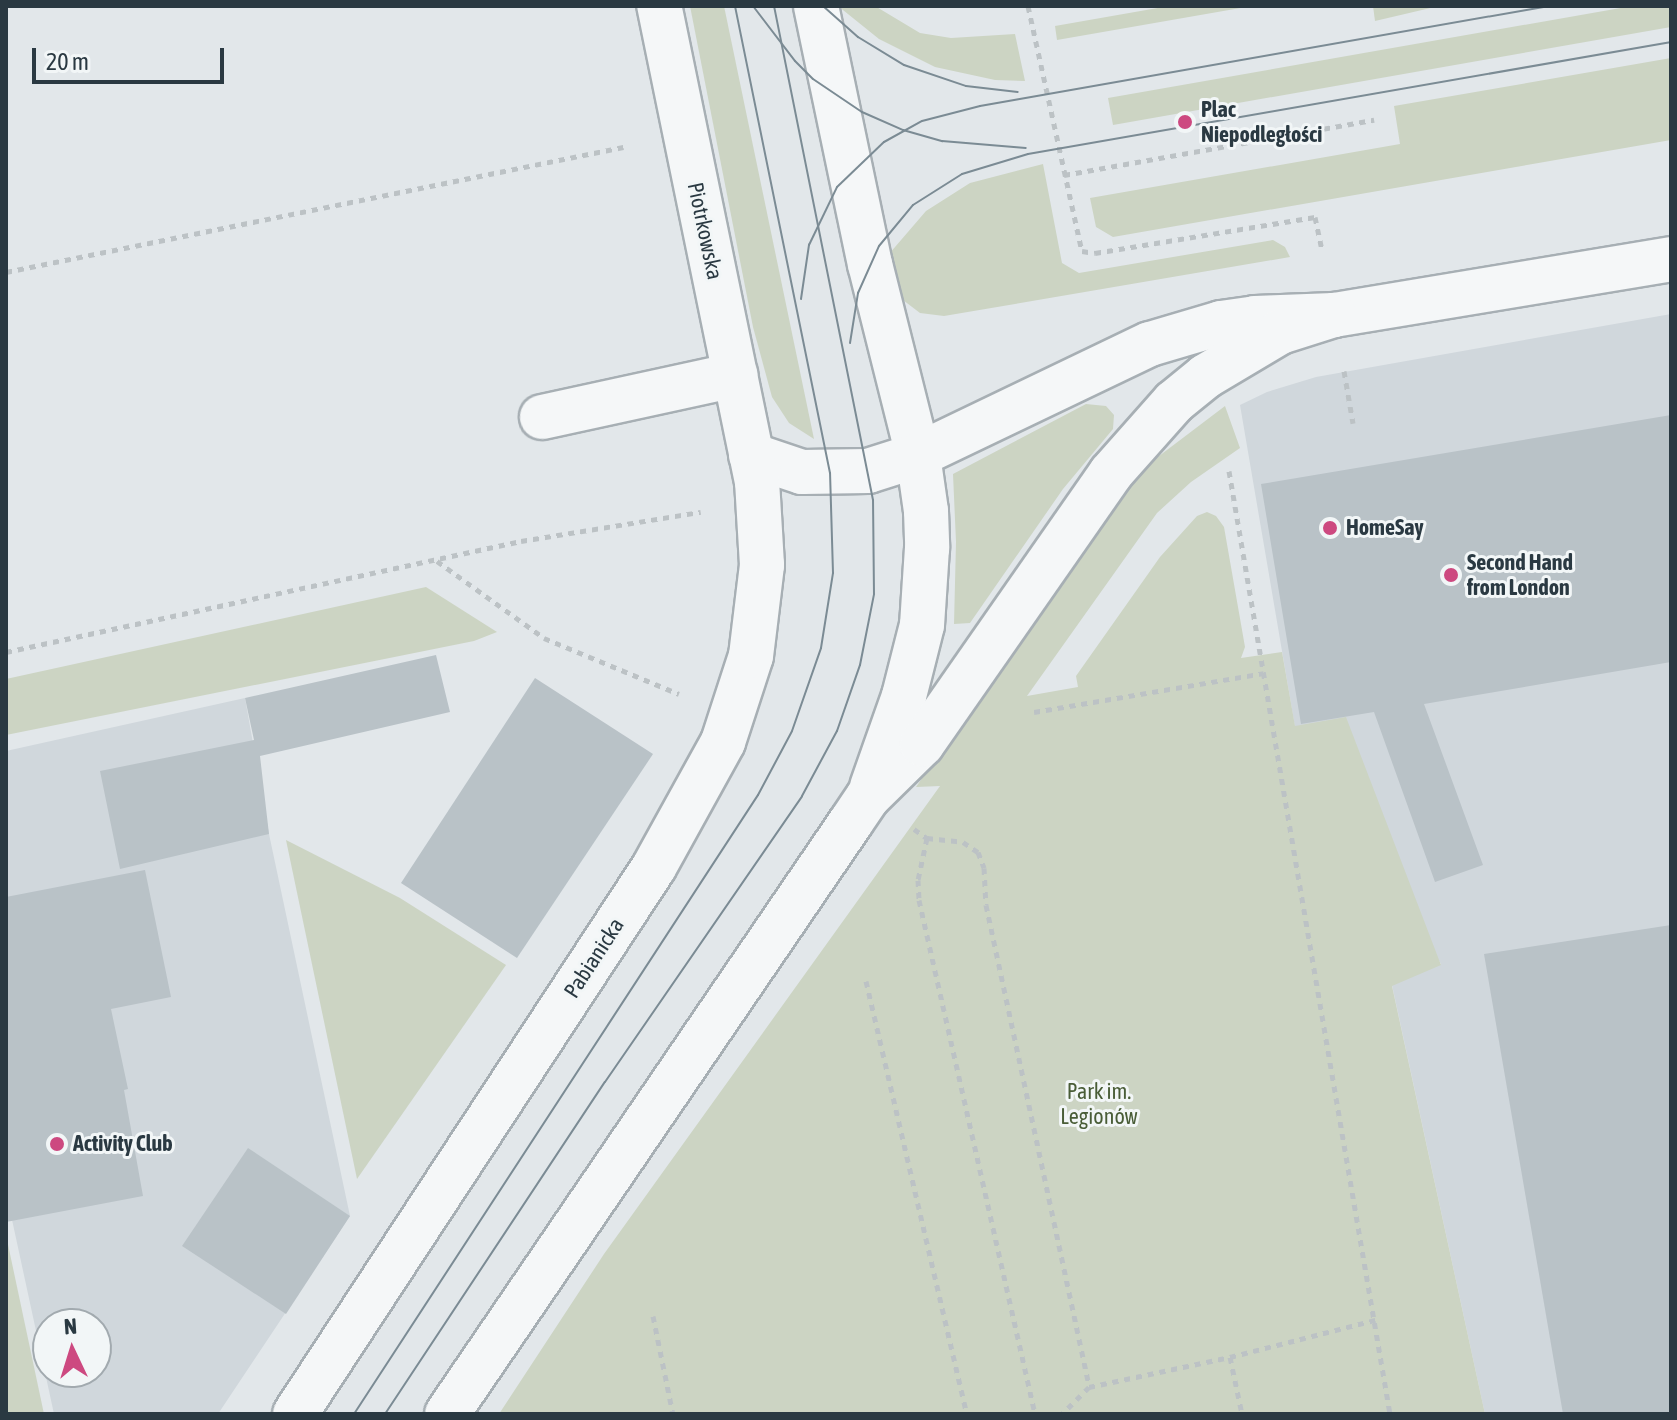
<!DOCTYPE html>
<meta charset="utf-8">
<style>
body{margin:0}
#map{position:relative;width:1677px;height:1420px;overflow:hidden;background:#e2e7ea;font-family:"Asap Condensed",sans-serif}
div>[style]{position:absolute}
.built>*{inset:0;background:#d0d7dc}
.green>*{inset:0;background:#ccd4c3}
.building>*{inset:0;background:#b9c2c7}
.path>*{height:5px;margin-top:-2.5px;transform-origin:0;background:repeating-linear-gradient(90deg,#bcc2c5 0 6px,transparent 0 12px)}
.roads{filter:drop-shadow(2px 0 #a7afb4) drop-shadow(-2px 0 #a7afb4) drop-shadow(0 2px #a7afb4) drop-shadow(0 -2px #a7afb4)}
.minor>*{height:44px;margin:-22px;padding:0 22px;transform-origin:22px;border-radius:22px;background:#f5f7f8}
.tram>*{height:2px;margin:-1px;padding:0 1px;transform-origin:1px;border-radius:1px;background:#7b8b94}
.dots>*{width:22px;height:22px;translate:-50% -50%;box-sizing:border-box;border:4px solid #f2f6f7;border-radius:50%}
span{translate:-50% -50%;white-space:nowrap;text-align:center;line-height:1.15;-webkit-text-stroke:6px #f2f6f7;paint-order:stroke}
.poi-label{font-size:22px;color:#2a3942;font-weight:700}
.left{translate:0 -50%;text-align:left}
.street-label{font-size:22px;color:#2a3942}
.park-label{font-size:22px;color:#495d37}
.frame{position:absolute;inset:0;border:8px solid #2a3942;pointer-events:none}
.north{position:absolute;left:32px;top:1308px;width:80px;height:80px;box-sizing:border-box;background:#f2f6f7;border:2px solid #a2aaaf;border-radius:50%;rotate:356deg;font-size:22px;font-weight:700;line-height:32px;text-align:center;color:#2a3942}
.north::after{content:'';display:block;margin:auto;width:28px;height:36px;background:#cd4980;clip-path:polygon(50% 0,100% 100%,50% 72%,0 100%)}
.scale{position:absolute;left:32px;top:48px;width:192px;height:36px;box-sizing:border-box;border:4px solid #2a3942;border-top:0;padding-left:10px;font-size:24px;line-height:28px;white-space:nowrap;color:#2a3942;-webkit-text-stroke:6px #f2f6f7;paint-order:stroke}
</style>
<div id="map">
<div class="built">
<i style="clip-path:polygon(1671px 314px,1671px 1414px,1485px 1414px,1392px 985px,1441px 964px,1295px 727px,1240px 405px,1267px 392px,1316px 377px)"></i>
<i style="clip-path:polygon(evenodd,245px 698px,269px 834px,350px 1216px,218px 1414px,54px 1414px,6px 1192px,6px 751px,245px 698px,48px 1324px,96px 1324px,96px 1372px,48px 1372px,48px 1324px)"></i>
</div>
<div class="green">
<i style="clip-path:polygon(690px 6px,724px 6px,814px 439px,789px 423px,772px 397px,753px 327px)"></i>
<i style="clip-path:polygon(838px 6px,875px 6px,920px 33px,951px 38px,1015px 34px,1025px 81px,995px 80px,935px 67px,879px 39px)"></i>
<i style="clip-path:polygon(1169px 6px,1252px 6px,1057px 40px,1055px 26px)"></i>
<i style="clip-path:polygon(1373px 6px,1439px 6px,1375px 21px)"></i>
<i style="clip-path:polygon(1632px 6px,1671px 6px,1671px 27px,1113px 125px,1108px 98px)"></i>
<i style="clip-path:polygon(1671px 58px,1671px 140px,1113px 237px,1096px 227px,1090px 198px,1400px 144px,1394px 106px)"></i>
<i style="clip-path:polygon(1043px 164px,1062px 263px,1079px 273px,1273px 240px,1285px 247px,1290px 257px,944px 316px,920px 313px,899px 297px,889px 254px,926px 211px,970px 183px)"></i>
<i style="clip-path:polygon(1086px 404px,1106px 406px,1114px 415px,1113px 429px,1063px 489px,970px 623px,954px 624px,956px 542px,953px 474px)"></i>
<i style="clip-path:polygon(1225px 406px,1240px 448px,1191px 482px,1157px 513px,1027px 696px,1078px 687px,1076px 676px,1160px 557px,1197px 516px,1207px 512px,1216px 516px,1224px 527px,1245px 647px,1241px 658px,1282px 652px,1295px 726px,1346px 717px,1441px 965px,1392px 986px,1485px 1414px,499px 1414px,604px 1254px,940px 786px,916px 787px,1108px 509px,1134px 475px)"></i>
<i style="clip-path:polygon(426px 587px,497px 632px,474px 641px,6px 735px,6px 679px)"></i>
<i style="clip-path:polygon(286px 840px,400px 898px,506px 965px,357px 1179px)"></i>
<i style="clip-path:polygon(6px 1235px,44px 1414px,6px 1414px)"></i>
</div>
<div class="building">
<i style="clip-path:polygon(1671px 415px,1671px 662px,1424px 704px,1483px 865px,1435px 882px,1374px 712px,1301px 724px,1261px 484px)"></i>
<i style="clip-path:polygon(436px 655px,450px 712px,260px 756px,269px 834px,120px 869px,100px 771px,254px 740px,245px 698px)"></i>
<i style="clip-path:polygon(535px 678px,653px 754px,517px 958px,401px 883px)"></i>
<i style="clip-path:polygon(145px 870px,171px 997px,111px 1009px,128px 1089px,124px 1090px,143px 1196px,6px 1222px,6px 897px)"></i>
<i style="clip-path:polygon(1671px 925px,1671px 1414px,1563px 1414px,1484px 954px)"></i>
<i style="clip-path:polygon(248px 1148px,350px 1216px,286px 1314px,182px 1246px)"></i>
</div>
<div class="path">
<i style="left:1028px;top:6px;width:251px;rotate:77.6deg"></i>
<i style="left:1082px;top:251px;width:13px;rotate:9deg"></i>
<i style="left:1095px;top:253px;width:223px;rotate:-9.3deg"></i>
<i style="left:1315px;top:217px;width:35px;rotate:78deg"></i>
<i style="left:1064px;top:175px;width:315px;rotate:-10.1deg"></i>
<i style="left:6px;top:272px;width:630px;rotate:-11.45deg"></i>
<i style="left:1344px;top:371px;width:53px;rotate:80.2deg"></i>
<i style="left:1229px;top:471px;width:957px;rotate:80.31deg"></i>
<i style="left:437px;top:561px;width:132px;rotate:35.7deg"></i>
<i style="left:544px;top:638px;width:146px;rotate:22.5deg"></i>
<i style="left:6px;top:652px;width:527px;rotate:-12.16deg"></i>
<i style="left:521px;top:541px;width:182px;rotate:-9.2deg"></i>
<i style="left:1034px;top:712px;width:233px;rotate:-9.6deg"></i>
<i style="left:914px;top:829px;width:16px;rotate:35deg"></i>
<i style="left:927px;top:838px;width:36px;rotate:6deg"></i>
<i style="left:963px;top:842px;width:18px;rotate:34deg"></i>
<i style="left:978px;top:852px;width:17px;rotate:69deg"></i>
<i style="left:984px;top:868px;width:37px;rotate:87deg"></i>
<i style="left:986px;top:905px;width:493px;rotate:77.9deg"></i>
<i style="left:1089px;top:1387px;width:38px;rotate:135deg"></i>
<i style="left:927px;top:838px;width:43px;rotate:102.1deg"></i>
<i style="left:918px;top:880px;width:20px;rotate:87deg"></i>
<i style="left:919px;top:900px;width:527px;rotate:77.28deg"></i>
<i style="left:866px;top:981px;width:445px;rotate:76.9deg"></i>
<i style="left:653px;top:1316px;width:100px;rotate:78.5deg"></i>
<i style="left:1230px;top:1357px;width:150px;rotate:-14.3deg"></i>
<i style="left:1089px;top:1387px;width:144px;rotate:-12deg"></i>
<i style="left:1230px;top:1357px;width:58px;rotate:78.1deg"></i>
</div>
<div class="roads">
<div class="minor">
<i style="left:816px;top:6px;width:264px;rotate:78.2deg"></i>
<i style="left:870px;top:264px;width:197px;rotate:75.9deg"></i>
<i style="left:918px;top:455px;width:57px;rotate:81.9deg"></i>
<i style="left:926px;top:511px;width:37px;rotate:88deg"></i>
<i style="left:927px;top:548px;width:77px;rotate:93.7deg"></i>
<i style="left:922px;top:625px;width:73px;rotate:104.2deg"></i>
<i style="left:904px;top:696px;width:96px;rotate:109.4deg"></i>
<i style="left:542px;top:417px;width:198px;rotate:-12.3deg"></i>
<i style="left:751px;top:455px;width:54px;rotate:18.4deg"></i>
<i style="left:802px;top:472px;width:66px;rotate:-0.9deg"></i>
<i style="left:868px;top:471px;width:52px;rotate:-17.7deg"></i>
<i style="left:918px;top:455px;width:257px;rotate:-25.6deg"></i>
<i style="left:1150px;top:344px;width:74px;rotate:-16.5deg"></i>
<i style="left:1221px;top:323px;width:34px;rotate:-8deg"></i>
<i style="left:1255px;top:318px;width:79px;rotate:-2.2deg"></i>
<i style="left:1334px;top:315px;width:342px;rotate:-9.4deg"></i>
<i style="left:295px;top:1414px;width:654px;rotate:-56.72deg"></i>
<i style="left:654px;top:867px;width:143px;rotate:-61.1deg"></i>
<i style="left:723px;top:742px;width:90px;rotate:-72deg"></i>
<i style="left:751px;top:656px;width:92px;rotate:-83.1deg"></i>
<i style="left:762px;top:565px;width:83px;rotate:-93.4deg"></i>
<i style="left:757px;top:482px;width:486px;rotate:-101.6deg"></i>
<i style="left:447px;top:1414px;width:717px;rotate:-55.69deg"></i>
<i style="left:851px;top:822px;width:30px;rotate:-56deg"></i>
<i style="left:868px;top:797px;width:76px;rotate:-44.5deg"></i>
<i style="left:922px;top:744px;width:330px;rotate:-55.1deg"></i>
<i style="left:1111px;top:473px;width:95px;rotate:-48.4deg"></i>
<i style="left:1174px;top:402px;width:41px;rotate:-39.1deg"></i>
<i style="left:1206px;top:376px;width:86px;rotate:-30.7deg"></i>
<i style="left:1280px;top:332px;width:57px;rotate:-17.5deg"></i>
</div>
</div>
<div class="tram">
<i style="left:753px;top:6px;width:69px;rotate:52.6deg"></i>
<i style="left:795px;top:61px;width:25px;rotate:45deg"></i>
<i style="left:813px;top:79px;width:59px;rotate:34deg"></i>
<i style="left:862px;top:112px;width:45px;rotate:23.7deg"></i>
<i style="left:903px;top:130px;width:41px;rotate:15.8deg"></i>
<i style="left:942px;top:141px;width:84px;rotate:4.8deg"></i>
<i style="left:823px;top:6px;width:47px;rotate:41.5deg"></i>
<i style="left:858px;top:37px;width:54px;rotate:31.3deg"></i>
<i style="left:904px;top:65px;width:65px;rotate:18.7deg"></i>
<i style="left:966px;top:86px;width:52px;rotate:6.6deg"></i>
<i style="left:801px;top:299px;width:55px;rotate:-81.6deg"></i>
<i style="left:809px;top:245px;width:64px;rotate:-64.2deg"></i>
<i style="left:837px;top:187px;width:65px;rotate:-43.8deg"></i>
<i style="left:884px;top:142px;width:43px;rotate:-28.9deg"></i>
<i style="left:922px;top:121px;width:60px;rotate:-14.5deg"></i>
<i style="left:980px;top:106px;width:578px;rotate:-9.97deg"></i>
<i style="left:850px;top:343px;width:51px;rotate:-80.9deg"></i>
<i style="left:858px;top:293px;width:51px;rotate:-65.9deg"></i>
<i style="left:879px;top:246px;width:53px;rotate:-50.3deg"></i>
<i style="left:913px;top:205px;width:58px;rotate:-32.3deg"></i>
<i style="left:962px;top:174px;width:69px;rotate:-16.9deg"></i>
<i style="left:1028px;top:154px;width:653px;rotate:-9.88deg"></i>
<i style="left:354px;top:1414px;width:739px;rotate:-56.87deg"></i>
<i style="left:758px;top:795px;width:72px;rotate:-62deg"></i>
<i style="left:792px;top:731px;width:88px;rotate:-70.7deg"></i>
<i style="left:821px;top:648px;width:76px;rotate:-80.9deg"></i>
<i style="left:833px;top:573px;width:100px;rotate:-91.7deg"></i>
<i style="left:830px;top:473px;width:477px;rotate:-101.5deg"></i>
<i style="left:385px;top:1414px;width:398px;rotate:-56.5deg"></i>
<i style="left:605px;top:1082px;width:347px;rotate:-55.4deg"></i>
<i style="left:802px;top:796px;width:74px;rotate:-61.7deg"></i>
<i style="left:837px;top:731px;width:70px;rotate:-70.8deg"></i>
<i style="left:860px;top:665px;width:72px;rotate:-78.8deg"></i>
<i style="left:874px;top:594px;width:94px;rotate:-90.6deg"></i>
<i style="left:873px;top:500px;width:504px;rotate:-101.33deg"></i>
</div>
<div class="dots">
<i style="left:1185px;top:122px;background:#cd4980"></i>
<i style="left:1330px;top:528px;background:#cd4980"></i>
<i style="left:1451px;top:575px;background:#cd4980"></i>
<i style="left:57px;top:1144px;background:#cd4980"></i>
</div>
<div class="poi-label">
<span class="left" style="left:1201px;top:122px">Plac<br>Niepodległości</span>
<span class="left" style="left:1346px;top:528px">HomeSay</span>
<span class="left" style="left:1467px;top:575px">Second Hand<br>from London</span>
<span class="left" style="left:73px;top:1144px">Activity Club</span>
</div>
<div class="street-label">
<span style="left:705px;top:231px;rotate:78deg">Piotrkowska</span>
<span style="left:594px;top:958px;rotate:-57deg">Pabianicka</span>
</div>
<div class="park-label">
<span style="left:1099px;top:1104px">Park im.<br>Legionów</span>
</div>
<div class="frame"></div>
<div class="north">N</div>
<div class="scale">20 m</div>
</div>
